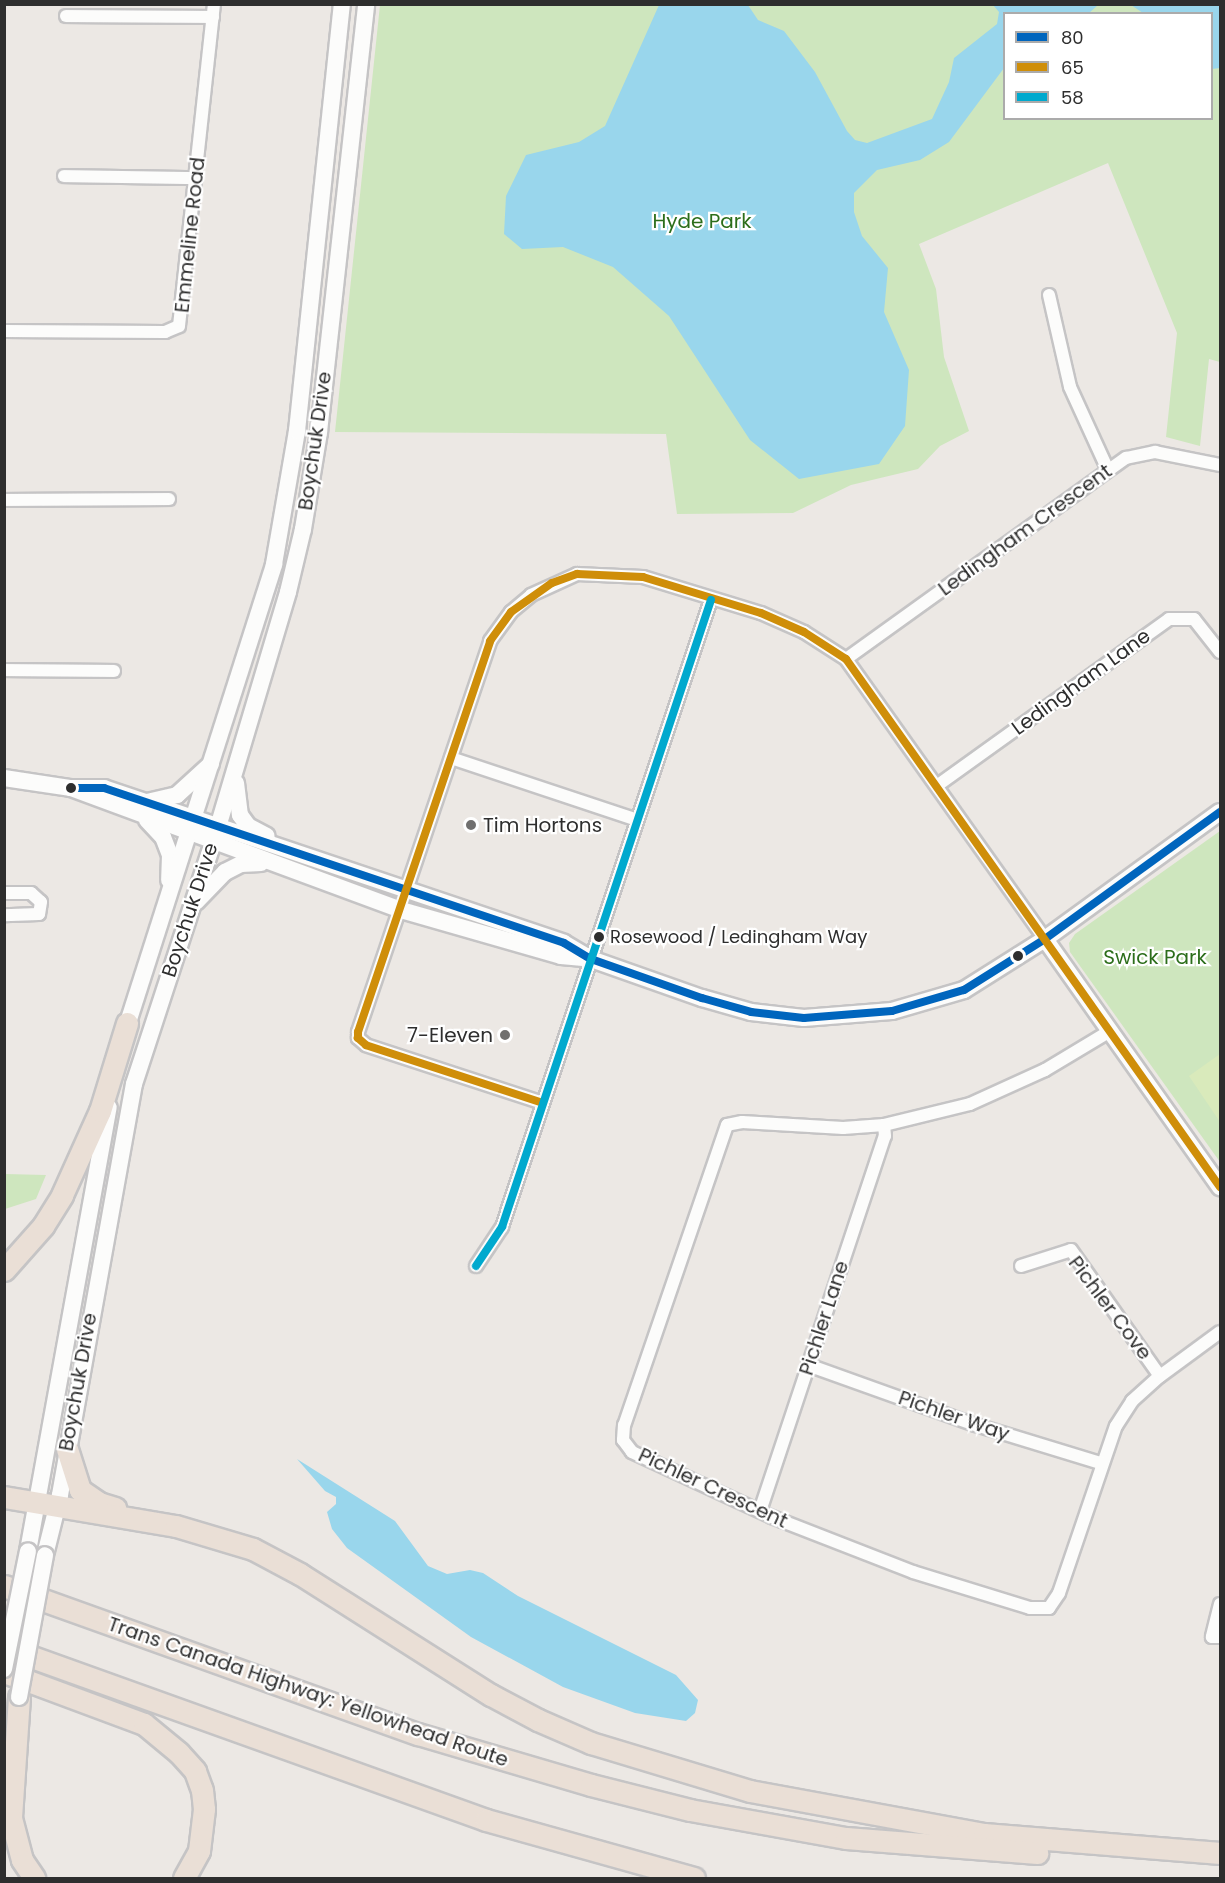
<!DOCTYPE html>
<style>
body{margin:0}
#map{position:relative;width:1225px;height:1883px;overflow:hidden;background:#ece8e4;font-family:Poppins,sans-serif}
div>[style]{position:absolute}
.green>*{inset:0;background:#cee6be}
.pitch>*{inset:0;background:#d9eabb}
.water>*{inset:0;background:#99d6ec}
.roads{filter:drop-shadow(2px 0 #c5c4c5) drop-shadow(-2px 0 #c5c4c5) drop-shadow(0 2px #c5c4c5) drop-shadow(0 -2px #c5c4c5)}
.street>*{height:12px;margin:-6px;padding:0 6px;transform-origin:6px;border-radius:6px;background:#fcfcfb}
.secondary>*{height:16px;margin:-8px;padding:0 8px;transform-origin:8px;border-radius:8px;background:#fcfcfb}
.highway>*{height:21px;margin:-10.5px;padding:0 10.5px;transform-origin:10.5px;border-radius:10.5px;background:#eadfd6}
.bridges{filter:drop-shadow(2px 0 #c5c4c5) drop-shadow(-2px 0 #c5c4c5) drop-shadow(0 2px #c5c4c5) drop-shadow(0 -2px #c5c4c5)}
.secondary-bridge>*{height:16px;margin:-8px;padding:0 8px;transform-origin:8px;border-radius:8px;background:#fcfcfb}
.bus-1>*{height:8px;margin:-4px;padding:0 4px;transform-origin:4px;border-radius:4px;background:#0065bd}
.bus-2>*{height:8px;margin:-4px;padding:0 4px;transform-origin:4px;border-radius:4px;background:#cf8e09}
.bus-3>*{height:8px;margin:-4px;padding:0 4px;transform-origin:4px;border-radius:4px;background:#00a9ce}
.dots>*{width:16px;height:16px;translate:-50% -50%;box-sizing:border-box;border:3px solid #fff;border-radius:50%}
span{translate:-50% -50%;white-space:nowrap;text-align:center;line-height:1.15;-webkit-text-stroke:4.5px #fff;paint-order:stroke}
.bus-label{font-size:18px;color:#2e2e2e}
.left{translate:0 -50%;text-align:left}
.park-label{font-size:20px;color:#2c6e1b}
.street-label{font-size:20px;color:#2e2e2e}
.poi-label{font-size:20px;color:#2e2e2e}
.right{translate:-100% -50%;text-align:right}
.frame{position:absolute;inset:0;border:6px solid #2e2e2e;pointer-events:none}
.legend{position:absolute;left:1003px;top:12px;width:210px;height:108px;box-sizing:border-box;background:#fff;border:2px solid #ababab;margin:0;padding:8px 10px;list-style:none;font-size:18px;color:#2e2e2e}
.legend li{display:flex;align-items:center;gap:12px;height:30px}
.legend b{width:30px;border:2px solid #ababab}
</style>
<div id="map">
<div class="green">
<i style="clip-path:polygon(evenodd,380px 5px,1220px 5px,1220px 362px,1209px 359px,1200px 446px,1166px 437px,1177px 333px,1108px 163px,919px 244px,936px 289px,944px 357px,969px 431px,940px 446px,918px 469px,851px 485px,793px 513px,677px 514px,666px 434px,335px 432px,380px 5px,1004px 14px,1212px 14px,1212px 118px,1004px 118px,1004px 14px)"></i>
<i style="clip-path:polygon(1220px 831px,1220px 1162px,1070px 952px,1069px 943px,1075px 934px)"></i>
<i style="clip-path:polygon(5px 1174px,46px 1175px,36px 1199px,5px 1209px)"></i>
</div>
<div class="pitch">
<i style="clip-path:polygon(1220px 1054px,1220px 1122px,1189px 1076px)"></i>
</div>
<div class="water">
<i style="clip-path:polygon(659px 5px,748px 5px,758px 20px,784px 31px,815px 72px,847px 131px,855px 140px,867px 143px,932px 119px,949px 82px,954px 58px,997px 24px,999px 12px,993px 5px,1098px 5px,1089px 13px,1004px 14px,1004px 68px,949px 142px,920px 160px,877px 170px,854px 193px,854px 212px,862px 236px,888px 268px,884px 312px,909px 370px,905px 426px,879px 464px,799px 479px,750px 440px,669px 316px,613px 267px,563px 247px,522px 249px,504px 234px,506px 196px,526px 155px,579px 142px,605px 126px)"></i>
<i style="clip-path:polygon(1131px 5px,1220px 5px,1220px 68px,1212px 69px,1212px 14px,1143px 13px)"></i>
<i style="clip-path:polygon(297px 1459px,395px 1521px,428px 1566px,447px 1574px,470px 1570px,483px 1573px,518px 1596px,676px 1675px,698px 1700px,695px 1713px,686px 1721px,635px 1713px,563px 1687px,471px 1637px,347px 1548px,332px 1529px,327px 1512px,336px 1504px,336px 1497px,325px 1491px)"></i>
</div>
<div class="roads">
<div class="street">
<i style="left:66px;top:16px;width:147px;rotate:0.4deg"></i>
<i style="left:64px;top:176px;width:132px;rotate:0.9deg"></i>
<i style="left:1049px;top:295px;width:94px;rotate:77.1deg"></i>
<i style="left:1070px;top:387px;width:91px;rotate:65.4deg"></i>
<i style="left:4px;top:331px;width:161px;rotate:0.4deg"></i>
<i style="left:165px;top:332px;width:15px;rotate:-23deg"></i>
<i style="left:179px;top:326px;width:324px;rotate:-83.8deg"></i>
<i style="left:4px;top:500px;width:165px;rotate:-0.3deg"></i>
<i style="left:846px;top:659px;width:345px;rotate:-35.7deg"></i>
<i style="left:1126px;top:458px;width:30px;rotate:-12deg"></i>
<i style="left:1155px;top:452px;width:66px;rotate:11.3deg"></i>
<i style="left:4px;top:670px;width:110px;rotate:0.5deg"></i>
<i style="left:451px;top:758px;width:196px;rotate:18.4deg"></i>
<i style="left:938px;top:785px;width:284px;rotate:-35.7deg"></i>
<i style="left:1169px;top:619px;width:25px"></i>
<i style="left:1194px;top:619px;width:42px;rotate:51.8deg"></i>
<i style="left:4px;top:893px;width:27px"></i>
<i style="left:31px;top:893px;width:13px;rotate:42deg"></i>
<i style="left:41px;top:902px;width:12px;rotate:99deg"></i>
<i style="left:39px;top:914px;width:35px;rotate:178deg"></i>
<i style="left:1110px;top:1031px;width:76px;rotate:149deg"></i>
<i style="left:1045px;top:1070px;width:82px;rotate:155.6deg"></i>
<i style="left:970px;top:1104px;width:89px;rotate:166.3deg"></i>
<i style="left:884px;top:1125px;width:41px;rotate:175.8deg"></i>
<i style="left:843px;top:1128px;width:101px;rotate:-176.6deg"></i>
<i style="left:742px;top:1122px;width:15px;rotate:169deg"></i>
<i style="left:727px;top:1125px;width:317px;rotate:108.9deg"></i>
<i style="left:624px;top:1425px;width:15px;rotate:94deg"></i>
<i style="left:623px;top:1440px;width:15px;rotate:53deg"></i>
<i style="left:632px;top:1452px;width:154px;rotate:24.9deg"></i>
<i style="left:772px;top:1517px;width:151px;rotate:21.3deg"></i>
<i style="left:913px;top:1572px;width:122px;rotate:17.1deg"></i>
<i style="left:1030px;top:1608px;width:19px"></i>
<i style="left:1049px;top:1608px;width:18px;rotate:-56deg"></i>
<i style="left:1059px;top:1593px;width:176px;rotate:-71.2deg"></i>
<i style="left:1116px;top:1426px;width:30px;rotate:-57deg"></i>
<i style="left:1132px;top:1401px;width:38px;rotate:-42deg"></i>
<i style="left:1160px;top:1376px;width:74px;rotate:-36.3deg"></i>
<i style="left:543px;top:1103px;width:186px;rotate:-161.9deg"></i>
<i style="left:366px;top:1045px;width:11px;rotate:-139deg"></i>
<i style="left:358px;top:1038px;width:6px;rotate:-90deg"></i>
<i style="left:358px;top:1032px;width:413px;rotate:-71.3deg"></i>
<i style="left:490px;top:641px;width:36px;rotate:-54deg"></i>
<i style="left:511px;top:612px;width:26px;rotate:-40deg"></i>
<i style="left:531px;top:595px;width:51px;rotate:-24.5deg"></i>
<i style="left:577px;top:574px;width:66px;rotate:2.6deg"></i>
<i style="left:643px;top:577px;width:123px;rotate:17deg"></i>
<i style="left:761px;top:613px;width:47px;rotate:23.8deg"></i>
<i style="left:804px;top:632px;width:50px;rotate:32.7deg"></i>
<i style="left:846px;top:659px;width:344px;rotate:54.6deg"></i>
<i style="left:476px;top:1266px;width:47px;rotate:-56.3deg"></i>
<i style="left:502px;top:1227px;width:661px;rotate:-71.57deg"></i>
<i style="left:1021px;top:1266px;width:52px;rotate:-17.7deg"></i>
<i style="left:1071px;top:1250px;width:154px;rotate:54.8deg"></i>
<i style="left:808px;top:1365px;width:178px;rotate:19.7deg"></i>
<i style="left:976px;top:1425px;width:130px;rotate:17deg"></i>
<i style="left:760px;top:1511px;width:395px;rotate:-71.6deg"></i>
<i style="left:885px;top:1136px;width:11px;rotate:-95deg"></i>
<i style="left:1220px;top:1604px;width:34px;rotate:104deg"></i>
<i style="left:1212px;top:1637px;width:8px"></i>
</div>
<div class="secondary">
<i style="left:4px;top:778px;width:68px;rotate:8.5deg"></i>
<i style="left:71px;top:788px;width:352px;rotate:20.3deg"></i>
<i style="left:401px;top:910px;width:166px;rotate:16deg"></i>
<i style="left:561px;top:956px;width:25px;rotate:5deg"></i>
<i style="left:236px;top:783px;width:32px;rotate:83deg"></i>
<i style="left:240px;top:815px;width:14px;rotate:54deg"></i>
<i style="left:248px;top:826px;width:21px;rotate:28deg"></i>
<i style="left:71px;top:788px;width:33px"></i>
<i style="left:104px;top:788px;width:485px;rotate:18.6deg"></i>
<i style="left:564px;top:943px;width:31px;rotate:31deg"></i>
<i style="left:591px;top:959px;width:118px;rotate:19.4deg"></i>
<i style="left:702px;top:998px;width:51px;rotate:15.9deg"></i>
<i style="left:751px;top:1012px;width:53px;rotate:6.5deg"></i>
<i style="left:804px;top:1018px;width:88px;rotate:-4.5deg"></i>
<i style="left:892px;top:1011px;width:75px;rotate:-16.3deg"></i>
<i style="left:964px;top:990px;width:96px;rotate:-32.2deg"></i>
<i style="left:1045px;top:939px;width:216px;rotate:-36deg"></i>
<i style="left:147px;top:802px;width:31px;rotate:-13deg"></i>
<i style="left:177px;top:795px;width:46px;rotate:-42.4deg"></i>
<i style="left:147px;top:820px;width:23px;rotate:47deg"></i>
<i style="left:163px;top:837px;width:19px;rotate:69deg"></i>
<i style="left:170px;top:855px;width:25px;rotate:92deg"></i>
<i style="left:196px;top:902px;width:42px;rotate:-46deg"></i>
<i style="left:225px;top:872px;width:18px;rotate:-27deg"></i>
<i style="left:241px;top:864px;width:20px;rotate:-3deg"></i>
<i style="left:1045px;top:939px;width:304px;rotate:54.8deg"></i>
<i style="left:124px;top:1035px;width:494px;rotate:-72.3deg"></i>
<i style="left:274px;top:564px;width:135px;rotate:-80.2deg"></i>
<i style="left:297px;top:431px;width:429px;rotate:-84deg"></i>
<i style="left:28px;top:1551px;width:451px;rotate:-79.7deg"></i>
<i style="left:45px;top:1555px;width:62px;rotate:-76deg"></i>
<i style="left:60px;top:1495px;width:418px;rotate:-79.8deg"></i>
<i style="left:134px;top:1084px;width:270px;rotate:-71.9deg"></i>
<i style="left:218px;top:827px;width:245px;rotate:-73.4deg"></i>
<i style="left:288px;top:592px;width:65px;rotate:-76.6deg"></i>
<i style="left:303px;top:529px;width:98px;rotate:-80.6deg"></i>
<i style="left:319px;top:432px;width:431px;rotate:-83.7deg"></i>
</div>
<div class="highway">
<i style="left:4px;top:1270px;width:59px;rotate:-48.4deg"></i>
<i style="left:43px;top:1226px;width:36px;rotate:-58deg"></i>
<i style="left:62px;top:1195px;width:92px;rotate:-65.7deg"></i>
<i style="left:100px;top:1111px;width:92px;rotate:-72.9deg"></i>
<i style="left:67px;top:1449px;width:43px;rotate:72.4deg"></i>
<i style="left:80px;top:1490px;width:23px;rotate:34deg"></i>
<i style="left:99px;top:1503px;width:17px;rotate:17deg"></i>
<i style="left:4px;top:1497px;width:174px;rotate:9.6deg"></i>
<i style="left:176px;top:1526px;width:80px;rotate:16.6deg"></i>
<i style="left:253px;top:1549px;width:53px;rotate:28deg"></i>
<i style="left:300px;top:1574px;width:226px;rotate:32.4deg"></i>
<i style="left:491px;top:1695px;width:53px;rotate:28deg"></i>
<i style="left:538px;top:1720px;width:58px;rotate:23.5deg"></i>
<i style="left:591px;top:1743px;width:166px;rotate:16.8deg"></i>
<i style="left:750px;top:1791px;width:238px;rotate:10.4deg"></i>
<i style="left:984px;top:1834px;width:237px;rotate:4.6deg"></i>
<i style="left:4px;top:1586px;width:440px;rotate:19.7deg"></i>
<i style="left:418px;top:1734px;width:180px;rotate:16.4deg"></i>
<i style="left:591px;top:1785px;width:102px;rotate:14.2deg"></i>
<i style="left:690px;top:1810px;width:158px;rotate:10.2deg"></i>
<i style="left:846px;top:1838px;width:192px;rotate:4.5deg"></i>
<i style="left:4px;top:1647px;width:512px;rotate:19.74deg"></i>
<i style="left:486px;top:1820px;width:216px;rotate:15.6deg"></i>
<i style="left:4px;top:1672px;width:149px;rotate:20.4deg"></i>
<i style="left:144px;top:1724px;width:45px;rotate:39.6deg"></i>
<i style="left:179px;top:1753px;width:24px;rotate:48deg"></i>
<i style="left:195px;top:1771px;width:20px;rotate:70deg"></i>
<i style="left:202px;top:1790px;width:19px;rotate:84deg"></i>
<i style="left:204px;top:1809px;width:42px;rotate:96.8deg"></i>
<i style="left:199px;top:1851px;width:31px;rotate:119deg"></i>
<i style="left:19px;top:1697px;width:121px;rotate:93.8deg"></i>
<i style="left:11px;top:1818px;width:43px;rotate:75.3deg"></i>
<i style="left:22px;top:1860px;width:22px;rotate:56deg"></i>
</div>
</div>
<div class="bridges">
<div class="secondary-bridge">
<i style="left:4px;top:1669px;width:120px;rotate:-78.5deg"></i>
<i style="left:19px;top:1697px;width:144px;rotate:-79.6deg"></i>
</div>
</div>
<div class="bus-1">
<i style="left:71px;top:788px;width:33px"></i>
<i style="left:104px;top:788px;width:485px;rotate:18.6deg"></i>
<i style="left:564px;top:943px;width:31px;rotate:31deg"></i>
<i style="left:591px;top:959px;width:118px;rotate:19.4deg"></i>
<i style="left:702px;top:998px;width:51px;rotate:15.9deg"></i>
<i style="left:751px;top:1012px;width:53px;rotate:6.5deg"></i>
<i style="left:804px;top:1018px;width:88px;rotate:-4.5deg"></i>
<i style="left:892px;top:1011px;width:75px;rotate:-16.3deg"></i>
<i style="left:964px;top:990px;width:96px;rotate:-32.2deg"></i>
<i style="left:1045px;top:939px;width:216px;rotate:-36deg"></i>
</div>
<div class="bus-2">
<i style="left:543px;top:1103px;width:186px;rotate:-161.9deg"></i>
<i style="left:366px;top:1045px;width:11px;rotate:-139deg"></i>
<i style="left:358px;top:1038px;width:6px;rotate:-90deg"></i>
<i style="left:358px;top:1032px;width:413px;rotate:-71.3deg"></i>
<i style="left:490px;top:641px;width:36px;rotate:-54deg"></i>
<i style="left:511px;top:612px;width:50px;rotate:-35.3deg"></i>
<i style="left:552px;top:583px;width:27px;rotate:-20deg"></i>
<i style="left:577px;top:574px;width:66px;rotate:2.6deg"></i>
<i style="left:643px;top:577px;width:123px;rotate:17deg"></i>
<i style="left:761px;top:613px;width:47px;rotate:23.8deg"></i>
<i style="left:804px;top:632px;width:50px;rotate:32.7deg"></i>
<i style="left:846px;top:659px;width:647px;rotate:54.69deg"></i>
</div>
<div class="bus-3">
<i style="left:476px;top:1266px;width:47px;rotate:-56.3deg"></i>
<i style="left:502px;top:1227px;width:661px;rotate:-71.57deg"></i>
</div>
<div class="dots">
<i style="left:71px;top:788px;background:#2e2e2e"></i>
<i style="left:471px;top:825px;background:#706f6e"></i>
<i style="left:599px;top:937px;background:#2e2e2e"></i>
<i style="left:1018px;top:956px;background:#2e2e2e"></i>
<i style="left:505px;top:1035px;background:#706f6e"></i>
</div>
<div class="bus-label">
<span class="left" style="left:610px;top:937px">Rosewood / Ledingham Way</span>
</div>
<div class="park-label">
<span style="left:702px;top:221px">Hyde Park</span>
<span style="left:1155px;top:957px">Swick Park</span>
</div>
<div class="street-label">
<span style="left:190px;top:235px;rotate:-84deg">Emmeline Road</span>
<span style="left:315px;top:441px;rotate:-82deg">Boychuk Drive</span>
<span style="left:1025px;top:530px;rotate:-36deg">Ledingham Crescent</span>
<span style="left:1081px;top:682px;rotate:-36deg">Ledingham Lane</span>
<span style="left:190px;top:910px;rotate:-72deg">Boychuk Drive</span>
<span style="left:1110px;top:1308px;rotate:53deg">Pichler Cove</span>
<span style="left:824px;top:1318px;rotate:-72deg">Pichler Lane</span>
<span style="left:78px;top:1382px;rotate:-80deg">Boychuk Drive</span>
<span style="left:954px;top:1416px;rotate:19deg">Pichler Way</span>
<span style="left:713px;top:1488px;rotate:25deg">Pichler Crescent</span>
<span style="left:308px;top:1692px;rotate:19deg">Trans Canada Highway: Yellowhead Route</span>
</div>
<div class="poi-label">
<span class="left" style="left:483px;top:825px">Tim Hortons</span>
<span class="right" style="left:493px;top:1035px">7-Eleven</span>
</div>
<div class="frame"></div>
<ul class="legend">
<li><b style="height:8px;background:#0065bd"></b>80</li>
<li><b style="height:8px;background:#cf8e09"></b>65</li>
<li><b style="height:8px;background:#00a9ce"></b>58</li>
</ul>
</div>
